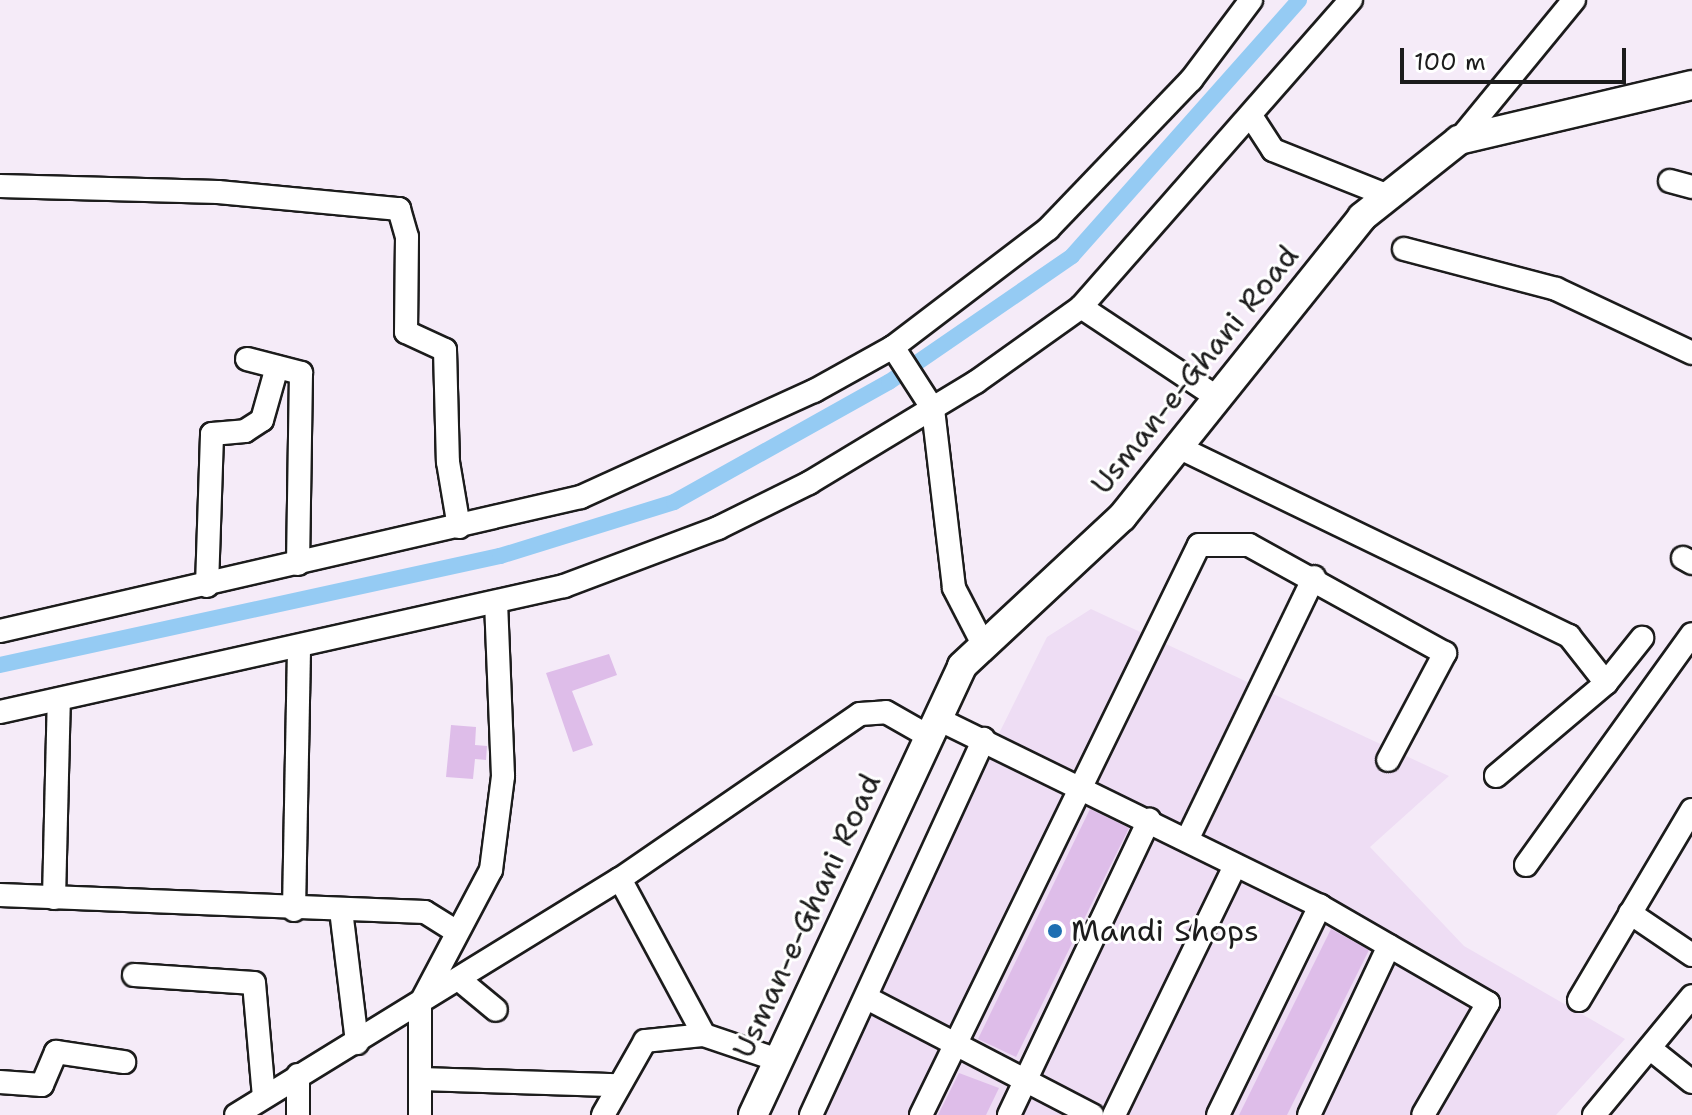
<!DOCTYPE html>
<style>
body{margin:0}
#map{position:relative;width:1692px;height:1115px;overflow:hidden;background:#f5ebf8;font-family:"Shantell Sans",sans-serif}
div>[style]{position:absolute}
.built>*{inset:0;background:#eeddf4}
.canal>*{height:16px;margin:-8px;padding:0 8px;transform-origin:8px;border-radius:8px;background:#95cbf3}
.building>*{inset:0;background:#debde9}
.roads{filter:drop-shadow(2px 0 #1c1c1c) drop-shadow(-2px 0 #1c1c1c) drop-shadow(0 2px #1c1c1c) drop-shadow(0 -2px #1c1c1c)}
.minor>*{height:22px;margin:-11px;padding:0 11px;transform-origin:11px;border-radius:11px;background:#fff}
.major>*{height:28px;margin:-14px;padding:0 14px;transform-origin:14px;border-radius:14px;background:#fff}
.dots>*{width:22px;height:22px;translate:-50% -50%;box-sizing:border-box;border:4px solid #fff;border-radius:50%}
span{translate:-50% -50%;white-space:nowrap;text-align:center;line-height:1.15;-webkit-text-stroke:6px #fff;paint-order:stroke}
.street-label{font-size:30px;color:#1c1c1c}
.poi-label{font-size:30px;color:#1c1c1c}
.left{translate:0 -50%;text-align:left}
.scale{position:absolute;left:1400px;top:48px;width:226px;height:36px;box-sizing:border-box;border:4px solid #1c1c1c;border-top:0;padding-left:10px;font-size:24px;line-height:28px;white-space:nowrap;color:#1c1c1c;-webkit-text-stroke:6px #fff;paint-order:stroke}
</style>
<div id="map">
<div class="built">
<i style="clip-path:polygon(1091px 609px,1449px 776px,1370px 847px,1464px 946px,1625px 1039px,1556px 1115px,809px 1115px,1047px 637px)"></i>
</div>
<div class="canal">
<i style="left:0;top:665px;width:512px;rotate:-12.3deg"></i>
<i style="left:500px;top:556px;width:182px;rotate:-17.2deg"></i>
<i style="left:674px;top:502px;width:246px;rotate:-29.2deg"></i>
<i style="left:889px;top:382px;width:222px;rotate:-34.5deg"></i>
<i style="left:1072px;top:256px;width:342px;rotate:-48.4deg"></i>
</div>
<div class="building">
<i style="clip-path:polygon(609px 654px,617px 675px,572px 691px,593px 745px,573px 752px,546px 673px)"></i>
<i style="clip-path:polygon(451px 725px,476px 727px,475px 745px,487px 746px,486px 760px,475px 759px,473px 779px,446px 777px)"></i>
<i style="clip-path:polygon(1090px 809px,1129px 828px,1016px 1057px,978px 1039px)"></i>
<i style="clip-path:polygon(1331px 929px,1369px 950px,1287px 1115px,1239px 1115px)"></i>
<i style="clip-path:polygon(959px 1073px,999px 1088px,986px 1115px,938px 1115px)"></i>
</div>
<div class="roads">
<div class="minor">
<i style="left:1253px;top:119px;width:37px;rotate:57deg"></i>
<i style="left:1273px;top:150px;width:122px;rotate:21.7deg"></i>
<i style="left:1459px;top:140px;width:181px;rotate:-50.6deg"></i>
<i style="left:1670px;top:181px;width:23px;rotate:15deg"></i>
<i style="left:0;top:186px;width:218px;rotate:1.6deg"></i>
<i style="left:218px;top:192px;width:182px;rotate:5.4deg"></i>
<i style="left:399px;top:209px;width:29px;rotate:74deg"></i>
<i style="left:407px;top:237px;width:95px;rotate:90.6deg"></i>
<i style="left:406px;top:332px;width:43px;rotate:24.8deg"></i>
<i style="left:445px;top:350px;width:112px;rotate:88.5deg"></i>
<i style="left:448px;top:462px;width:66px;rotate:80.4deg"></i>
<i style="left:1404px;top:249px;width:157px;rotate:14.7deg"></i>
<i style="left:1556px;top:289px;width:150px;rotate:25.2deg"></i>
<i style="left:1081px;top:307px;width:161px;rotate:33.6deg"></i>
<i style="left:893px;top:347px;width:74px;rotate:57.2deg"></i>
<i style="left:933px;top:409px;width:180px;rotate:83.3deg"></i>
<i style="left:954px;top:588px;width:65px;rotate:62.7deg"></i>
<i style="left:247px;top:359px;width:56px;rotate:14.5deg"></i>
<i style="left:301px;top:373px;width:191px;rotate:90.9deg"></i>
<i style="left:1182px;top:449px;width:430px;rotate:25.8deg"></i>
<i style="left:1569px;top:636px;width:60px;rotate:51.8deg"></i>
<i style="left:1683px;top:558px;width:10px;rotate:29deg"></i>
<i style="left:207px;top:586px;width:152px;rotate:-88.1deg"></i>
<i style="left:212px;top:434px;width:33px;rotate:-5deg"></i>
<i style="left:245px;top:431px;width:20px;rotate:-33deg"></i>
<i style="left:262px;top:420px;width:55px;rotate:-74.2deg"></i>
<i style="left:0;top:631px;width:596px;rotate:-12.99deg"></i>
<i style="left:581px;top:497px;width:256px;rotate:-24.5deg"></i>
<i style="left:814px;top:391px;width:90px;rotate:-29.1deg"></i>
<i style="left:893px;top:347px;width:195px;rotate:-37.3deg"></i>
<i style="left:1048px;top:229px;width:207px;rotate:-46.2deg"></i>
<i style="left:1191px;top:80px;width:100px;rotate:-53.1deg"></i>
<i style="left:0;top:712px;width:578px;rotate:-12.59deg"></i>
<i style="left:564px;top:586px;width:165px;rotate:-20.6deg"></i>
<i style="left:718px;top:528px;width:102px;rotate:-26.3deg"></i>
<i style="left:809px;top:483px;width:195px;rotate:-31.2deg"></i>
<i style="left:976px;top:382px;width:129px;rotate:-35.5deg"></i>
<i style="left:1081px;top:307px;width:409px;rotate:-48.7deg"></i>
<i style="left:936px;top:718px;width:428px;rotate:26.1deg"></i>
<i style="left:1320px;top:906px;width:194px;rotate:30deg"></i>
<i style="left:1488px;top:1003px;width:129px;rotate:120.1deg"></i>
<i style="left:1496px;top:776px;width:144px;rotate:-40.2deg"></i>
<i style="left:1606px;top:683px;width:58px;rotate:-51.3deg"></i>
<i style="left:1187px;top:840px;width:292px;rotate:-64.2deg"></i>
<i style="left:1526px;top:865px;width:284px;rotate:-54.3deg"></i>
<i style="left:620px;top:879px;width:177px;rotate:61.7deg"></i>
<i style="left:704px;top:1035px;width:78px;rotate:18.7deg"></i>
<i style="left:0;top:895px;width:425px;rotate:2.3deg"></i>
<i style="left:425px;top:912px;width:38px;rotate:32deg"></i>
<i style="left:54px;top:898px;width:198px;rotate:-88.6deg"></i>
<i style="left:294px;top:910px;width:260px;rotate:-88.9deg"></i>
<i style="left:341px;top:910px;width:134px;rotate:83.1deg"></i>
<i style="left:1630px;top:913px;width:75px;rotate:34.1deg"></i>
<i style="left:134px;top:975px;width:120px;rotate:3.8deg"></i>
<i style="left:254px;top:983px;width:114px;rotate:85deg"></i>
<i style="left:461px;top:981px;width:45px;rotate:39.6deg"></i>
<i style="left:867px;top:998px;width:254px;rotate:27.5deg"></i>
<i style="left:1579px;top:1000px;width:221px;rotate:-59.3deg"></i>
<i style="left:1652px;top:1050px;width:51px;rotate:38.7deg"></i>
<i style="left:298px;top:1075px;width:40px;rotate:90deg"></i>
<i style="left:421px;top:1079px;width:196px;rotate:1.8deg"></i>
<i style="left:0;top:1082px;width:42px;rotate:4.1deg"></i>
<i style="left:42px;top:1085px;width:36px;rotate:-67deg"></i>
<i style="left:56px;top:1052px;width:69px;rotate:8.4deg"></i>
<i style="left:236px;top:1115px;width:451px;rotate:-31.6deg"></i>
<i style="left:620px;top:879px;width:291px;rotate:-34.5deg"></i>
<i style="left:860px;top:714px;width:26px;rotate:-4deg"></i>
<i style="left:886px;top:712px;width:48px;rotate:29.7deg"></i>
<i style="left:420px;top:1115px;width:111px;rotate:-90deg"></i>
<i style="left:420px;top:1004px;width:152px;rotate:-62.1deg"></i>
<i style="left:491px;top:870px;width:95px;rotate:-82.7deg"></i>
<i style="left:503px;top:776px;width:171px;rotate:-92.3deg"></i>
<i style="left:603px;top:1115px;width:85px;rotate:-60.4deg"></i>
<i style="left:645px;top:1041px;width:59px;rotate:-5.8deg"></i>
<i style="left:811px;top:1115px;width:414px;rotate:-65.3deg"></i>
<i style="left:921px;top:1115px;width:634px;rotate:-64deg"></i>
<i style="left:1199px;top:545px;width:50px"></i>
<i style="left:1249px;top:545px;width:224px;rotate:28.9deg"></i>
<i style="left:1445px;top:653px;width:121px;rotate:118deg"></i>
<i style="left:1009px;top:1115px;width:327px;rotate:-64.6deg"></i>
<i style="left:1114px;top:1115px;width:277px;rotate:-64.1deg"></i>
<i style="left:1218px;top:1115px;width:233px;rotate:-64deg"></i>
<i style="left:1309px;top:1115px;width:187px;rotate:-64.7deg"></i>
<i style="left:1594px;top:1115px;width:154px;rotate:-50.5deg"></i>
</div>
<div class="major">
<i style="left:753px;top:1115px;width:495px;rotate:-65deg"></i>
<i style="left:962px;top:666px;width:219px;rotate:-43deg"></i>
<i style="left:1122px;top:517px;width:384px;rotate:-51.3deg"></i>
<i style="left:1362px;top:217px;width:124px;rotate:-38.4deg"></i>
<i style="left:1459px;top:140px;width:239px;rotate:-13.3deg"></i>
</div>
</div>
<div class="dots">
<i style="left:1055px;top:931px;background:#1f6fb2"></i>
</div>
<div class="street-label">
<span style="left:1195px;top:370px;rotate:-51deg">Usman-e-Ghani Road</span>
<span style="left:807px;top:916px;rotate:-65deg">Usman-e-Ghani Road</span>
</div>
<div class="poi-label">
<span class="left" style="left:1071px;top:931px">Mandi Shops</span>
</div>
<div class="scale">100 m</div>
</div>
